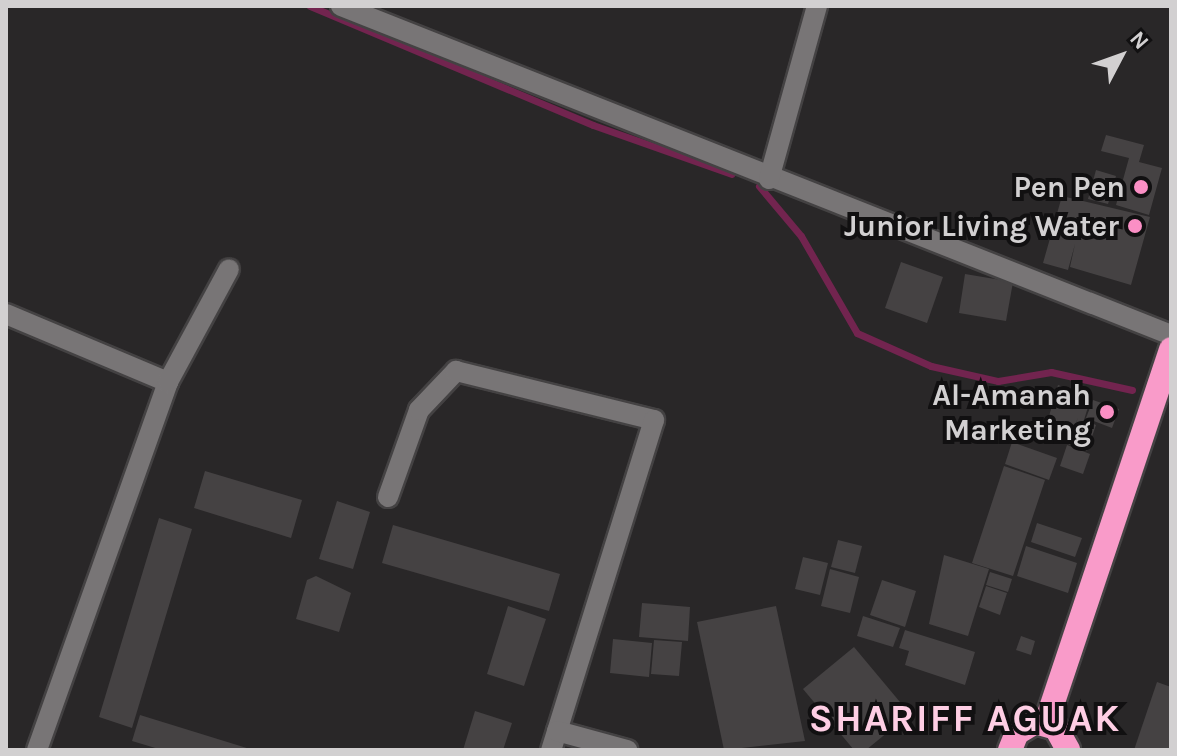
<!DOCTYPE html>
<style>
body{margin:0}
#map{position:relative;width:1177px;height:756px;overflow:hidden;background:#292728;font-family:Karla,sans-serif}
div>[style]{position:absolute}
.stream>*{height:7px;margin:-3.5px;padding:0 3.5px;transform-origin:3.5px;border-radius:3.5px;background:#72244f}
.building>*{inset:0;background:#454243}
.roads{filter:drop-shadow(2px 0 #444243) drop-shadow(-2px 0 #444243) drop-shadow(0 2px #444243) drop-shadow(0 -2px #444243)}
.minor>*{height:20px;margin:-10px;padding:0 10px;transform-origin:10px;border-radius:10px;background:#787576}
.highway>*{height:24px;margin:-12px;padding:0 12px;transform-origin:12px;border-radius:12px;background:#f99bc9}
.dots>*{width:22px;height:22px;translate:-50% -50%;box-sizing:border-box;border:4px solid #111011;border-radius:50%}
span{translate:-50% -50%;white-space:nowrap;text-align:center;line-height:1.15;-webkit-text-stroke:8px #111011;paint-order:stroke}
.poi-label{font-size:30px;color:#d2d0d1;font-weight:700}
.right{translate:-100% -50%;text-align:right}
.district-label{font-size:38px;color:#fecee4;font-weight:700;letter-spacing:2px}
.frame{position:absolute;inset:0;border:8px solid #d2d0d1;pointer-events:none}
.north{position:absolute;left:1081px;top:16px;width:80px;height:80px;-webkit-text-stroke:6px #111011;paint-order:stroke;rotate:49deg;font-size:22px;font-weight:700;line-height:32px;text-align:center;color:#d2d0d1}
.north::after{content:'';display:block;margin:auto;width:28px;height:36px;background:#d2d0d1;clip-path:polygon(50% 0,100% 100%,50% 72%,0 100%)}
</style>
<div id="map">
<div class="stream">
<i style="left:310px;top:6px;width:307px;rotate:22.8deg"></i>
<i style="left:593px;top:125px;width:147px;rotate:19.4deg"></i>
<i style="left:759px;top:186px;width:65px;rotate:50deg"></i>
<i style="left:801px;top:236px;width:112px;rotate:60deg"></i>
<i style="left:857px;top:333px;width:81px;rotate:24deg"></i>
<i style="left:931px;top:366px;width:69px;rotate:12.6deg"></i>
<i style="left:998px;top:381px;width:54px;rotate:-9.6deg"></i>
<i style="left:1051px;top:372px;width:83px;rotate:12.5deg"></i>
</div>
<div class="building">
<i style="clip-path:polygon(1106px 135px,1144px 145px,1139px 162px,1162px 168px,1149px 215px,1116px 205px,1129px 158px,1101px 151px)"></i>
<i style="clip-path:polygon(1096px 170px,1116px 176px,1108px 204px,1088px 199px)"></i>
<i style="clip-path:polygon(1062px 196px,1150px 217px,1131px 285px,1070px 267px,1075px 244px,1068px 270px,1043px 263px)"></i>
<i style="clip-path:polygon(901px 262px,943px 277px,927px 323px,885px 308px)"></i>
<i style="clip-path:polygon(965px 274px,1013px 282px,1006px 321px,959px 313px)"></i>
<i style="clip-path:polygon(1058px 385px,1091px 397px,1084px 420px,1096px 425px,1087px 451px,1068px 444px,1078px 418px,1069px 438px,1045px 430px)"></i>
<i style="clip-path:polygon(1093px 400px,1119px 409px,1112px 428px,1086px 418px)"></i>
<i style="clip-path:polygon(1012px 442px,1057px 458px,1049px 480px,1005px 464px)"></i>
<i style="clip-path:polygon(1067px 445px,1090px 454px,1083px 474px,1060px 466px)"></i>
<i style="clip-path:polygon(1004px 466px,1045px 480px,1013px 576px,972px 563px)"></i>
<i style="clip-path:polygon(205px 471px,302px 500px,291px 538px,194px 508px)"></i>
<i style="clip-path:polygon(337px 501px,370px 512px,353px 569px,319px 559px)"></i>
<i style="clip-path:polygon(159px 518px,192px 529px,132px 728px,99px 717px)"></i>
<i style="clip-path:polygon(1037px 523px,1082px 538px,1075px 557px,1031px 542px)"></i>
<i style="clip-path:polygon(393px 525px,560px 574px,549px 611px,382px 563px)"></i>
<i style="clip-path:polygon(838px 540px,862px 546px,855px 573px,831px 567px)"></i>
<i style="clip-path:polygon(1026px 546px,1077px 563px,1068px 593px,1017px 576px)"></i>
<i style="clip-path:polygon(944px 555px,989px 569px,968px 636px,929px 624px)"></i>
<i style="clip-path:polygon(803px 557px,828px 563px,820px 595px,795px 589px)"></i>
<i style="clip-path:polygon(830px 569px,859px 577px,850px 613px,821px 606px)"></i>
<i style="clip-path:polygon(990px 572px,1012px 579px,1008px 592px,986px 585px)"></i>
<i style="clip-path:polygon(316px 576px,351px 593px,339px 632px,296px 619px,307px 580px)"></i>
<i style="clip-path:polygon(882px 580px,916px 591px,905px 627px,870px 615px)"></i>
<i style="clip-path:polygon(986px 586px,1007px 593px,1000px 615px,979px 607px)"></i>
<i style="clip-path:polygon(642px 603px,690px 607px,688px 641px,639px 637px)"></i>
<i style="clip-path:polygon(508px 606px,546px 619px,524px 686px,487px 674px)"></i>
<i style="clip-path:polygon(776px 606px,805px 741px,724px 750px,697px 622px)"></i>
<i style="clip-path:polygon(863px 616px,900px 628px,893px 647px,857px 636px)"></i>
<i style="clip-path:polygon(905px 630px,975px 652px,965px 685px,905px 665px,909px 651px,899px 648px)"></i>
<i style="clip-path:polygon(1021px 636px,1035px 641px,1031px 655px,1016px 650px)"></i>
<i style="clip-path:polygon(613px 639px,652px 643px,649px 677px,610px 673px)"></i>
<i style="clip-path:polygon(654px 640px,682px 642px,679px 676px,651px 674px)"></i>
<i style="clip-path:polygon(854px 647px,910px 714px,866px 750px,854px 750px,803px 689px)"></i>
<i style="clip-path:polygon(1157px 682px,1171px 687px,1171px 750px,1134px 750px)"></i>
<i style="clip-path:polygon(475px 711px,512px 723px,503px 750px,463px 750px)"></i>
<i style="clip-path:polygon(140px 715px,250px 749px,250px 750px,162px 750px,132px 741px)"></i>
</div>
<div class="roads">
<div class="minor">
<i style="left:341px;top:6px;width:893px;rotate:21.62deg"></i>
<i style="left:769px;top:179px;width:180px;rotate:-74.5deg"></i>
<i style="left:6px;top:314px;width:176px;rotate:22.8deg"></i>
<i style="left:388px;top:497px;width:92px;rotate:-70.4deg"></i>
<i style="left:419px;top:410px;width:54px;rotate:-46.5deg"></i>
<i style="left:456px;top:371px;width:204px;rotate:13.9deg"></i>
<i style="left:654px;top:420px;width:346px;rotate:107.3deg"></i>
<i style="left:557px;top:731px;width:73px;rotate:15.2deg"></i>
<i style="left:37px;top:750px;width:391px;rotate:-70.4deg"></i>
<i style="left:168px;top:382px;width:128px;rotate:-61.6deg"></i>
</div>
<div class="highway">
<i style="left:1046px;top:723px;width:394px;rotate:-71.5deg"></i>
<i style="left:1010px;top:750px;width:18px;rotate:-68deg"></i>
<i style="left:1017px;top:733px;width:21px;rotate:-31deg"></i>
<i style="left:1035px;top:722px;width:22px;rotate:16deg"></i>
<i style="left:1056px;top:728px;width:25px;rotate:61deg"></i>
</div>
</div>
<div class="dots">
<i style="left:1141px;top:187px;background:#fb8fc5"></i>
<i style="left:1135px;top:226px;background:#fb8fc5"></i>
<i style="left:1107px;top:412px;background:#fb8fc5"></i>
</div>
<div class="poi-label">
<span class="right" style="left:1125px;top:187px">Pen Pen</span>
<span class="right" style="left:1119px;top:226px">Junior Living Water</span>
<span class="right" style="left:1091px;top:412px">Al-Amanah<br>Marketing</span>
</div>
<div class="district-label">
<span style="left:965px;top:719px">SHARIFF AGUAK</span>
</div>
<div class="frame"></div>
<div class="north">N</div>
</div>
